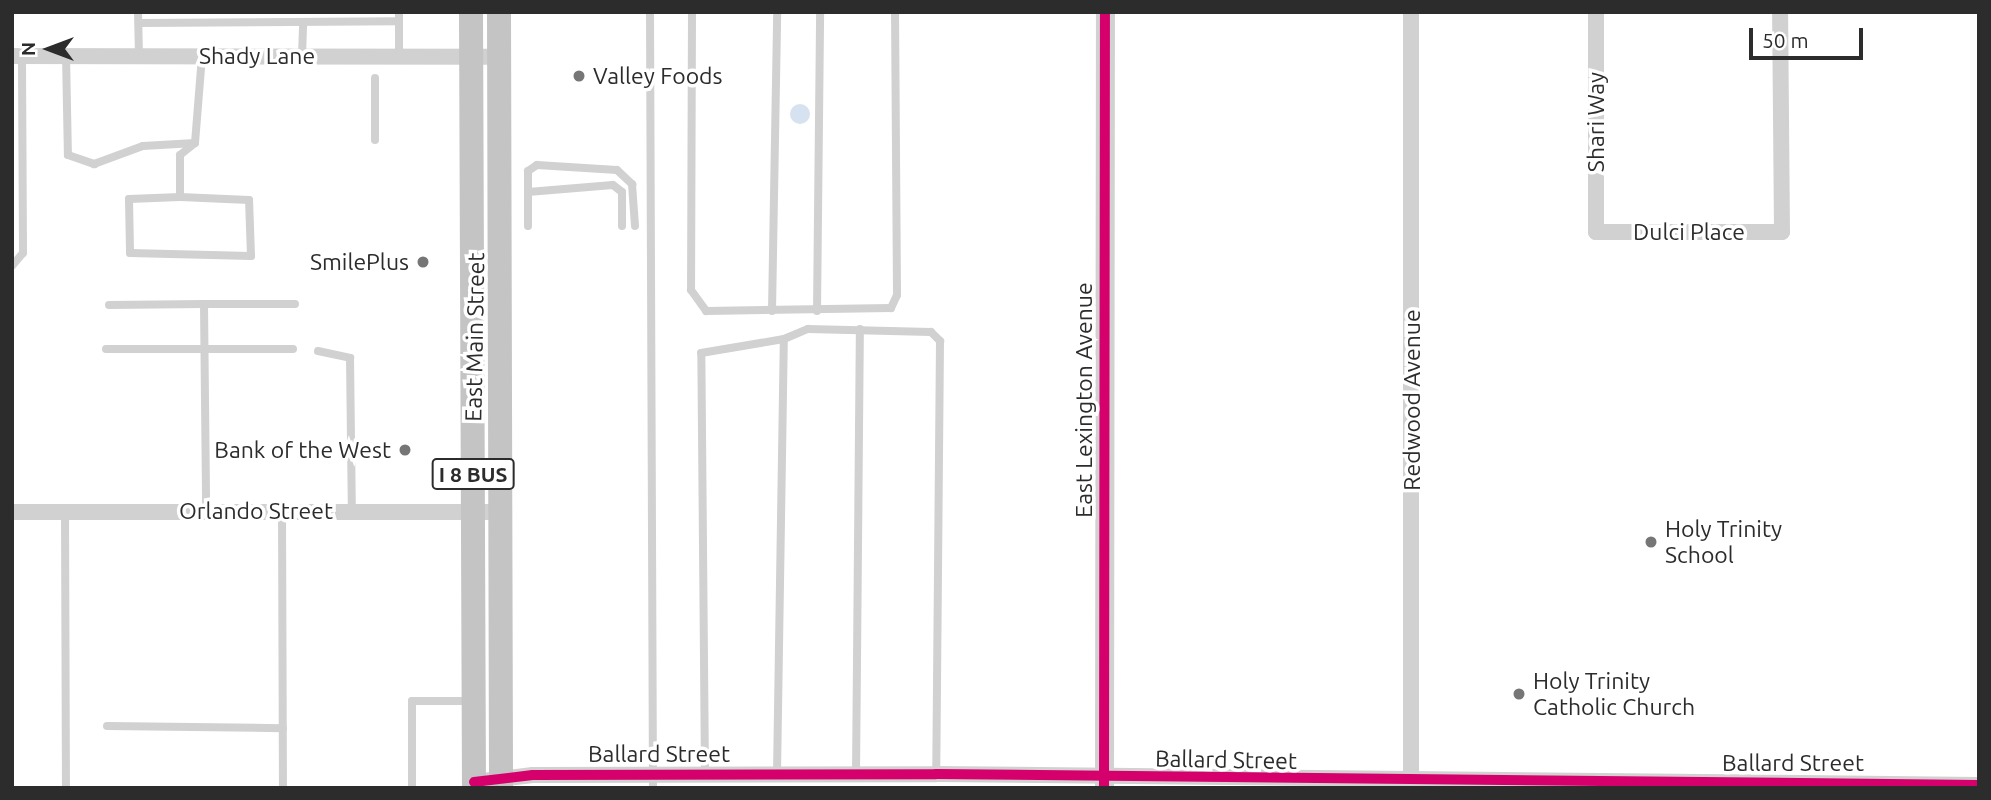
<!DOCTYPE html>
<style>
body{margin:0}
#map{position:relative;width:1991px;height:800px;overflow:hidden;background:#fff;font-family:Ubuntu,sans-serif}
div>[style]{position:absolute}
.water>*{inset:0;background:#d6e2f0}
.round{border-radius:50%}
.service>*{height:8px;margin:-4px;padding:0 4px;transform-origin:4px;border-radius:4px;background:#d1d1d1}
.minor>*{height:16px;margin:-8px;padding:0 8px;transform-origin:8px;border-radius:8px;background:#d1d1d1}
.tertiary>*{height:19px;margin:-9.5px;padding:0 9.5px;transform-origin:9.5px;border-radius:9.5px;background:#d1d1d1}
.primary>*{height:24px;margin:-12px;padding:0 12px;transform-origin:12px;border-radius:12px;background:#c4c4c4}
.cycleway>*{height:10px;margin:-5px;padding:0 5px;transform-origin:5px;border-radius:5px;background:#d6006c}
.dots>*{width:19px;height:19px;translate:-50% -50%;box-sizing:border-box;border:4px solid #fff;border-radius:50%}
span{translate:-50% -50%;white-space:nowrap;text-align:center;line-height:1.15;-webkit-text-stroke:7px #fff;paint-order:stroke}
.shield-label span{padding:2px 5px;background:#fff;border:2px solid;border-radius:5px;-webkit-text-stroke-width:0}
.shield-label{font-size:21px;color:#2c2c2c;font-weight:700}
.street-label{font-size:23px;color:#2c2c2c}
.poi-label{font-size:23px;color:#2c2c2c}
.left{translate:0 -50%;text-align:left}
.right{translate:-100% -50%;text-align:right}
.frame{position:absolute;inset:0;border:14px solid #2c2c2c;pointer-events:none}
.north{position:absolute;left:14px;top:14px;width:70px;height:70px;-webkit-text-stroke:5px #fff;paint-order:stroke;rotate:270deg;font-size:19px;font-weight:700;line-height:28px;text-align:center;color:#2c2c2c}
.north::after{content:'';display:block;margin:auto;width:24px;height:32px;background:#2c2c2c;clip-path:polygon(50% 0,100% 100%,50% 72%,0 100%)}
.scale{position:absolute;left:1749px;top:28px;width:114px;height:32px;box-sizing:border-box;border:4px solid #2c2c2c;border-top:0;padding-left:9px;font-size:21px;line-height:24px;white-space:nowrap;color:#2c2c2c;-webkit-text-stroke:5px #fff;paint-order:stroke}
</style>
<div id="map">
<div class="water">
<i class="round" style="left:790px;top:104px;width:20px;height:20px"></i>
</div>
<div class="service">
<i style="left:138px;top:12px;width:43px;rotate:88.7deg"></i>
<i style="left:650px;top:12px;width:776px;rotate:89.78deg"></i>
<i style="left:692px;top:12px;width:278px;rotate:90.2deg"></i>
<i style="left:691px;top:290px;width:26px;rotate:54deg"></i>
<i style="left:706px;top:311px;width:185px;rotate:-0.9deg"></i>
<i style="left:891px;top:308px;width:14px;rotate:-65deg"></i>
<i style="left:897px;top:295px;width:283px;rotate:-90.4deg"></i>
<i style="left:139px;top:23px;width:260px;rotate:-0.4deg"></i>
<i style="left:66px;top:55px;width:100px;rotate:88.9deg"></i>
<i style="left:68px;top:155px;width:28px;rotate:19deg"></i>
<i style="left:94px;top:164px;width:52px;rotate:-20.2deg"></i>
<i style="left:143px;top:146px;width:52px;rotate:-3.3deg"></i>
<i style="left:195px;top:143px;width:87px;rotate:-85.4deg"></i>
<i style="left:302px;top:56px;width:34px;rotate:-88deg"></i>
<i style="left:399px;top:57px;width:45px;rotate:-90deg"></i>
<i style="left:375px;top:78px;width:62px;rotate:90deg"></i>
<i style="left:528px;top:192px;width:85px;rotate:-4.7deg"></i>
<i style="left:613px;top:185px;width:11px;rotate:38deg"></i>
<i style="left:622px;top:192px;width:34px;rotate:90deg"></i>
<i style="left:180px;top:197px;width:51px;rotate:177.8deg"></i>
<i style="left:129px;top:199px;width:54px;rotate:88.9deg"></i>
<i style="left:130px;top:253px;width:121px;rotate:1.4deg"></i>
<i style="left:251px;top:256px;width:56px;rotate:-92deg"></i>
<i style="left:249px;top:200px;width:69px;rotate:-177.5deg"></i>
<i style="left:180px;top:197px;width:42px;rotate:-90deg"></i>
<i style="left:180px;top:155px;width:19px;rotate:-39deg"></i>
<i style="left:528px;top:226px;width:55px;rotate:-90deg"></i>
<i style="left:528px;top:171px;width:11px;rotate:-34deg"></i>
<i style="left:537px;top:165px;width:80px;rotate:3.6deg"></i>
<i style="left:617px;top:170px;width:21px;rotate:43deg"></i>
<i style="left:632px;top:184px;width:42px;rotate:85.9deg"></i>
<i style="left:12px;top:266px;width:17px;rotate:-50deg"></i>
<i style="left:23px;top:253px;width:197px;rotate:-90.3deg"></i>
<i style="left:204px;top:304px;width:91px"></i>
<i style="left:109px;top:305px;width:95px;rotate:-0.6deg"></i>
<i style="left:204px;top:304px;width:207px;rotate:89.4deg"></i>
<i style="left:772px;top:311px;width:299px;rotate:-89deg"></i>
<i style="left:817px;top:311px;width:299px;rotate:-89.4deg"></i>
<i style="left:106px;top:349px;width:187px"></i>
<i style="left:318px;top:351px;width:33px;rotate:12deg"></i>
<i style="left:350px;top:358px;width:154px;rotate:89.3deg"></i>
<i style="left:65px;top:511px;width:277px;rotate:89.8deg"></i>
<i style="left:282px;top:511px;width:277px;rotate:89.8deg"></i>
<i style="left:107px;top:726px;width:176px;rotate:0.7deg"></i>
<i style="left:777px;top:774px;width:435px;rotate:-89.1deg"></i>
<i style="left:856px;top:774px;width:445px;rotate:-89.5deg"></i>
<i style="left:705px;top:775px;width:422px;rotate:-90.5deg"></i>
<i style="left:701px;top:353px;width:84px;rotate:-9.6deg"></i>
<i style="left:784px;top:339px;width:26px;rotate:-23deg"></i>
<i style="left:808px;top:329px;width:123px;rotate:1.4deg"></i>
<i style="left:931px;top:332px;width:13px;rotate:45deg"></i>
<i style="left:940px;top:341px;width:433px;rotate:90.5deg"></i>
<i style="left:412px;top:788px;width:87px;rotate:-90deg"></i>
<i style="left:412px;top:701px;width:57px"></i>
</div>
<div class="minor">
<i style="left:1596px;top:12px;width:220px;rotate:90deg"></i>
<i style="left:1596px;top:232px;width:186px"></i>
<i style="left:1782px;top:232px;width:220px;rotate:-90.5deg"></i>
<i style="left:12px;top:56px;width:489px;rotate:0.1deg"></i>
<i style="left:12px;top:512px;width:489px"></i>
<i style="left:474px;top:782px;width:59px;rotate:-6.8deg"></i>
<i style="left:533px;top:775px;width:403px;rotate:-0.1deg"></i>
<i style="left:936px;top:774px;width:1043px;rotate:0.6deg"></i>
<i style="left:1411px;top:788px;width:776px;rotate:-90deg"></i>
</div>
<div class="tertiary">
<i style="left:1104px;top:788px;width:776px;rotate:-89.93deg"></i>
</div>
<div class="primary">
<i style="left:471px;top:12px;width:776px;rotate:89.78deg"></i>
<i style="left:499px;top:12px;width:776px;rotate:89.85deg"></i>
</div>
<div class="cycleway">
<i style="left:474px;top:782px;width:59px;rotate:-6.8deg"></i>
<i style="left:533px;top:775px;width:403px;rotate:-0.1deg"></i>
<i style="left:936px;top:774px;width:1043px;rotate:0.6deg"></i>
<i style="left:1104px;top:788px;width:776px;rotate:-89.93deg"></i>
</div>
<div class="dots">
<i style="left:579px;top:76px;background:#767676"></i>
<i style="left:423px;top:262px;background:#767676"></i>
<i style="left:405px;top:450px;background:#767676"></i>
<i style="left:1651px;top:542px;background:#767676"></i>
<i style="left:1519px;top:694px;background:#767676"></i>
</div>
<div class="shield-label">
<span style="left:473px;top:474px">I 8 BUS</span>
</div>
<div class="street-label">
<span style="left:257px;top:56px">Shady Lane</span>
<span style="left:1596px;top:122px;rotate:-90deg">Shari Way</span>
<span style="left:1689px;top:232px">Dulci Place</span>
<span style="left:475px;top:337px;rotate:-89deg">East Main Street</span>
<span style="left:1084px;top:400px;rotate:-90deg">East Lexington Avenue</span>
<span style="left:1412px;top:400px;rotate:-90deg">Redwood Avenue</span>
<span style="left:256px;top:511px">Orlando Street</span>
<span style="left:659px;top:754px">Ballard Street</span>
<span style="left:1226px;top:760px;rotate:1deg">Ballard Street</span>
<span style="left:1793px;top:763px">Ballard Street</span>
</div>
<div class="poi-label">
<span class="left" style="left:593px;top:76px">Valley Foods</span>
<span class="right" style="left:409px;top:262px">SmilePlus</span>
<span class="right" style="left:391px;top:450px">Bank of the West</span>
<span class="left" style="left:1665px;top:542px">Holy Trinity<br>School</span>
<span class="left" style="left:1533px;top:694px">Holy Trinity<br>Catholic Church</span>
</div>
<div class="frame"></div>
<div class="north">N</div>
<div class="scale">50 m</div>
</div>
